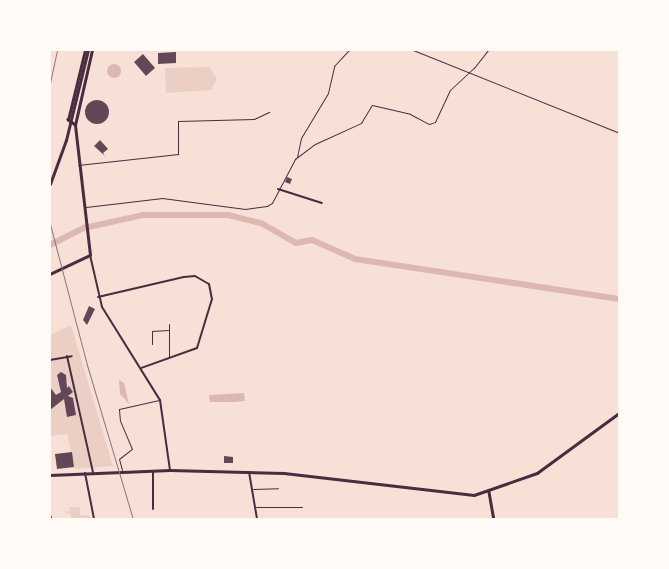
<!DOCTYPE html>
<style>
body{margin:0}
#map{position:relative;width:669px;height:569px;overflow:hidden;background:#f7e1d7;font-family:Arial,sans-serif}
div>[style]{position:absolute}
.green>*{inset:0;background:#ebcfc5}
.water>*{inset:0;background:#dcb8b0}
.round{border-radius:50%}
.river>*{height:6px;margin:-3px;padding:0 3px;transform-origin:3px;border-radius:3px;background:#dcb8b0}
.building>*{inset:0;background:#644757}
.service>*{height:1px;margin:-0.5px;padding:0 0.5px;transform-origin:0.5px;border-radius:0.5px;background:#4a2c40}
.pedestrian>*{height:2px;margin:-1px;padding:0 1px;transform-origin:1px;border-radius:1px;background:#4a2c40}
.minor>*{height:2px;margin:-1px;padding:0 1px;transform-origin:1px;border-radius:1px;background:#4a2c40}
.tertiary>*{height:2.5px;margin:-1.25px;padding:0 1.25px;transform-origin:1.25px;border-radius:1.25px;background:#4a2c40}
.primary>*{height:3px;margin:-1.5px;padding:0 1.5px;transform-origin:1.5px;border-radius:1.5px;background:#4a2c40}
.rail>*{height:1px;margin:-0.5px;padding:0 0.5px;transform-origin:0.5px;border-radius:0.5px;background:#8f747c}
span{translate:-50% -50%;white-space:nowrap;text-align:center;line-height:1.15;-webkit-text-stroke:4px #fffaf5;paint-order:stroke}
.frame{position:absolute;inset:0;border:51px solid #fffaf5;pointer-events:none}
</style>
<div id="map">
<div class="green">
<i style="clip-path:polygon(209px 67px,217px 79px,211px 90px,166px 93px,165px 68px)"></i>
<i style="clip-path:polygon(71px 325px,113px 466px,75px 469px,67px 434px,50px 436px,50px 335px)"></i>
<i style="clip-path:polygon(70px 507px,80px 507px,80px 515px,89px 515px,90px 519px,72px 519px,70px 514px,63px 512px,70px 511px)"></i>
</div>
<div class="water">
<i class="round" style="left:107px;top:64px;width:14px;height:14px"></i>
<i style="clip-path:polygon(119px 380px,124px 383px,129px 404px,120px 394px)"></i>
<i style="clip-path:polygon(244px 393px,245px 401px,234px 402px,210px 402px,209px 395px)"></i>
</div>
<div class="river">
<i style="left:50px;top:245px;width:38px;rotate:-27deg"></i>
<i style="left:84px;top:228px;width:60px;rotate:-12.4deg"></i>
<i style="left:143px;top:215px;width:85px"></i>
<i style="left:228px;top:215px;width:34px;rotate:14deg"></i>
<i style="left:261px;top:223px;width:40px;rotate:29.7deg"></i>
<i style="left:296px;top:243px;width:16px;rotate:-11deg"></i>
<i style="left:312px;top:240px;width:47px;rotate:23.8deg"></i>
<i style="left:355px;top:259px;width:267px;rotate:8.6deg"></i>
</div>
<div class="building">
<i style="clip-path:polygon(176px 52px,176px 63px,158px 64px,158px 53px)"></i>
<i style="clip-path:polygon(143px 54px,155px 68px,146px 76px,134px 62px)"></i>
<i class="round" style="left:85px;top:100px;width:24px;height:24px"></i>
<i style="clip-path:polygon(100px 140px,108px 149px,103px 153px,105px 156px,94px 146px)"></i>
<i style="clip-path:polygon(287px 177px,292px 179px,290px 184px,285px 182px)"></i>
<i style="clip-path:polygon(89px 306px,95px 309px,87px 325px,83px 320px)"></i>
<i style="clip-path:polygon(61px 372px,66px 375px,67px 388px,69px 386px,73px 392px,68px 396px,73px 398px,76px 415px,67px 417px,64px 399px,50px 410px,50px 387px,56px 395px,61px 392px,57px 375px)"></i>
<i style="clip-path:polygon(72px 452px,74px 467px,57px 469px,55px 454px)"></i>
<i style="clip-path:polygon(224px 456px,233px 457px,233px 463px,224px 463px)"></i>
</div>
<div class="service">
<i style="left:413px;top:50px;width:222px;rotate:21.9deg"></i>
<i style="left:297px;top:157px;width:19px;rotate:-78deg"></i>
<i style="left:301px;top:138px;width:52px;rotate:-59deg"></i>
<i style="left:328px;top:93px;width:28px;rotate:-77deg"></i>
<i style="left:334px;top:66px;width:22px;rotate:-47deg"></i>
<i style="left:78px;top:165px;width:101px;rotate:-6.3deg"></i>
<i style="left:178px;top:154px;width:33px;rotate:-90deg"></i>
<i style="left:178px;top:121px;width:76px;rotate:-1.5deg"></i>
<i style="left:254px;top:119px;width:17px;rotate:-25deg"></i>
<i style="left:86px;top:207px;width:77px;rotate:-6.8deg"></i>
<i style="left:162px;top:198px;width:84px;rotate:7.5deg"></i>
<i style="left:245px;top:209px;width:22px;rotate:-8deg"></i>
<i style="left:267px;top:206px;width:6px;rotate:-31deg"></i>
<i style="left:272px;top:203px;width:50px;rotate:-62.4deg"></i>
<i style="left:295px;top:159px;width:25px;rotate:-37deg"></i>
<i style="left:315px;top:144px;width:51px;rotate:-24.5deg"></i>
<i style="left:361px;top:123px;width:21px;rotate:-59deg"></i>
<i style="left:372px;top:105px;width:39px;rotate:13deg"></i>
<i style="left:410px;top:114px;width:21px;rotate:28deg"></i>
<i style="left:429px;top:124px;width:6px;rotate:-18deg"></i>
<i style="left:435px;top:122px;width:35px;rotate:-65deg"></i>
<i style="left:450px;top:90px;width:33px;rotate:-43deg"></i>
<i style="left:474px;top:68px;width:23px;rotate:-52deg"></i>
<i style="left:169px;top:324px;width:33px;rotate:90deg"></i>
<i style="left:152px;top:344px;width:13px;rotate:-90deg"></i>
<i style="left:152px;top:331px;width:16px;rotate:-4deg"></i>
<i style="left:122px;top:470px;width:11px;rotate:-105deg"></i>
<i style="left:119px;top:459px;width:16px;rotate:-38deg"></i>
<i style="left:132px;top:449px;width:30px;rotate:-113deg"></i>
<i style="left:120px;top:421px;width:12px;rotate:-95deg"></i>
<i style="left:119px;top:409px;width:41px;rotate:-12.7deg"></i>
<i style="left:253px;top:489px;width:25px;rotate:-2deg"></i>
<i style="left:256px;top:507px;width:46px"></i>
</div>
<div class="pedestrian">
<i style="left:67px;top:356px;width:119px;rotate:77.4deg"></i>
<i style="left:50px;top:360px;width:22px;rotate:-10deg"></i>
</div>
<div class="minor">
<i style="left:278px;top:189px;width:46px;rotate:17.7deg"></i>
<i style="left:90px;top:255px;width:53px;rotate:77deg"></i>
<i style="left:102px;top:307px;width:110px;rotate:58.1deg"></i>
<i style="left:160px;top:400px;width:71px;rotate:81.9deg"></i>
<i style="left:98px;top:297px;width:88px;rotate:-13.1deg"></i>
<i style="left:184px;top:277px;width:11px;rotate:-5deg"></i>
<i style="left:195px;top:276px;width:16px;rotate:30deg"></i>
<i style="left:209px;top:284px;width:15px;rotate:79deg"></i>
<i style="left:212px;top:299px;width:51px;rotate:107deg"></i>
<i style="left:197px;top:348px;width:59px;rotate:160.3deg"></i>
<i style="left:153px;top:471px;width:38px;rotate:90deg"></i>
<i style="left:249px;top:472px;width:48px;rotate:80.3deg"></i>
<i style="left:85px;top:473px;width:47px;rotate:78.9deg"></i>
</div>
<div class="tertiary">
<i style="left:75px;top:125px;width:9px;rotate:-144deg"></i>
<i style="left:68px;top:120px;width:72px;rotate:-76.3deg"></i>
<i style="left:50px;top:274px;width:44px;rotate:-25.4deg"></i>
<i style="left:90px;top:255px;width:131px;rotate:-96.6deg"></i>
<i style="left:75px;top:125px;width:77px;rotate:-77.2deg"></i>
<i style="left:50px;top:475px;width:120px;rotate:-2.4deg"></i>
<i style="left:170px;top:470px;width:114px;rotate:1.5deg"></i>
<i style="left:284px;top:473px;width:191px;rotate:6.6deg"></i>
<i style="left:474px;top:495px;width:67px;rotate:-19.2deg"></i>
<i style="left:537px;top:473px;width:102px;rotate:-36.2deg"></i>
<i style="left:489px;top:492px;width:27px;rotate:80deg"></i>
<i style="left:50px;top:516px;width:3px;rotate:72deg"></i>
</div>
<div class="primary">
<i style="left:50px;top:184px;width:47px;rotate:-70deg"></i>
<i style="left:66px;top:140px;width:93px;rotate:-76.3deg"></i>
</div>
<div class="rail">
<i style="left:50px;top:83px;width:34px;rotate:-78deg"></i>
<i style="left:50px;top:224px;width:146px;rotate:75.3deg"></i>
<i style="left:87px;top:365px;width:161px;rotate:73.4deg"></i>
</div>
<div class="frame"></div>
</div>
